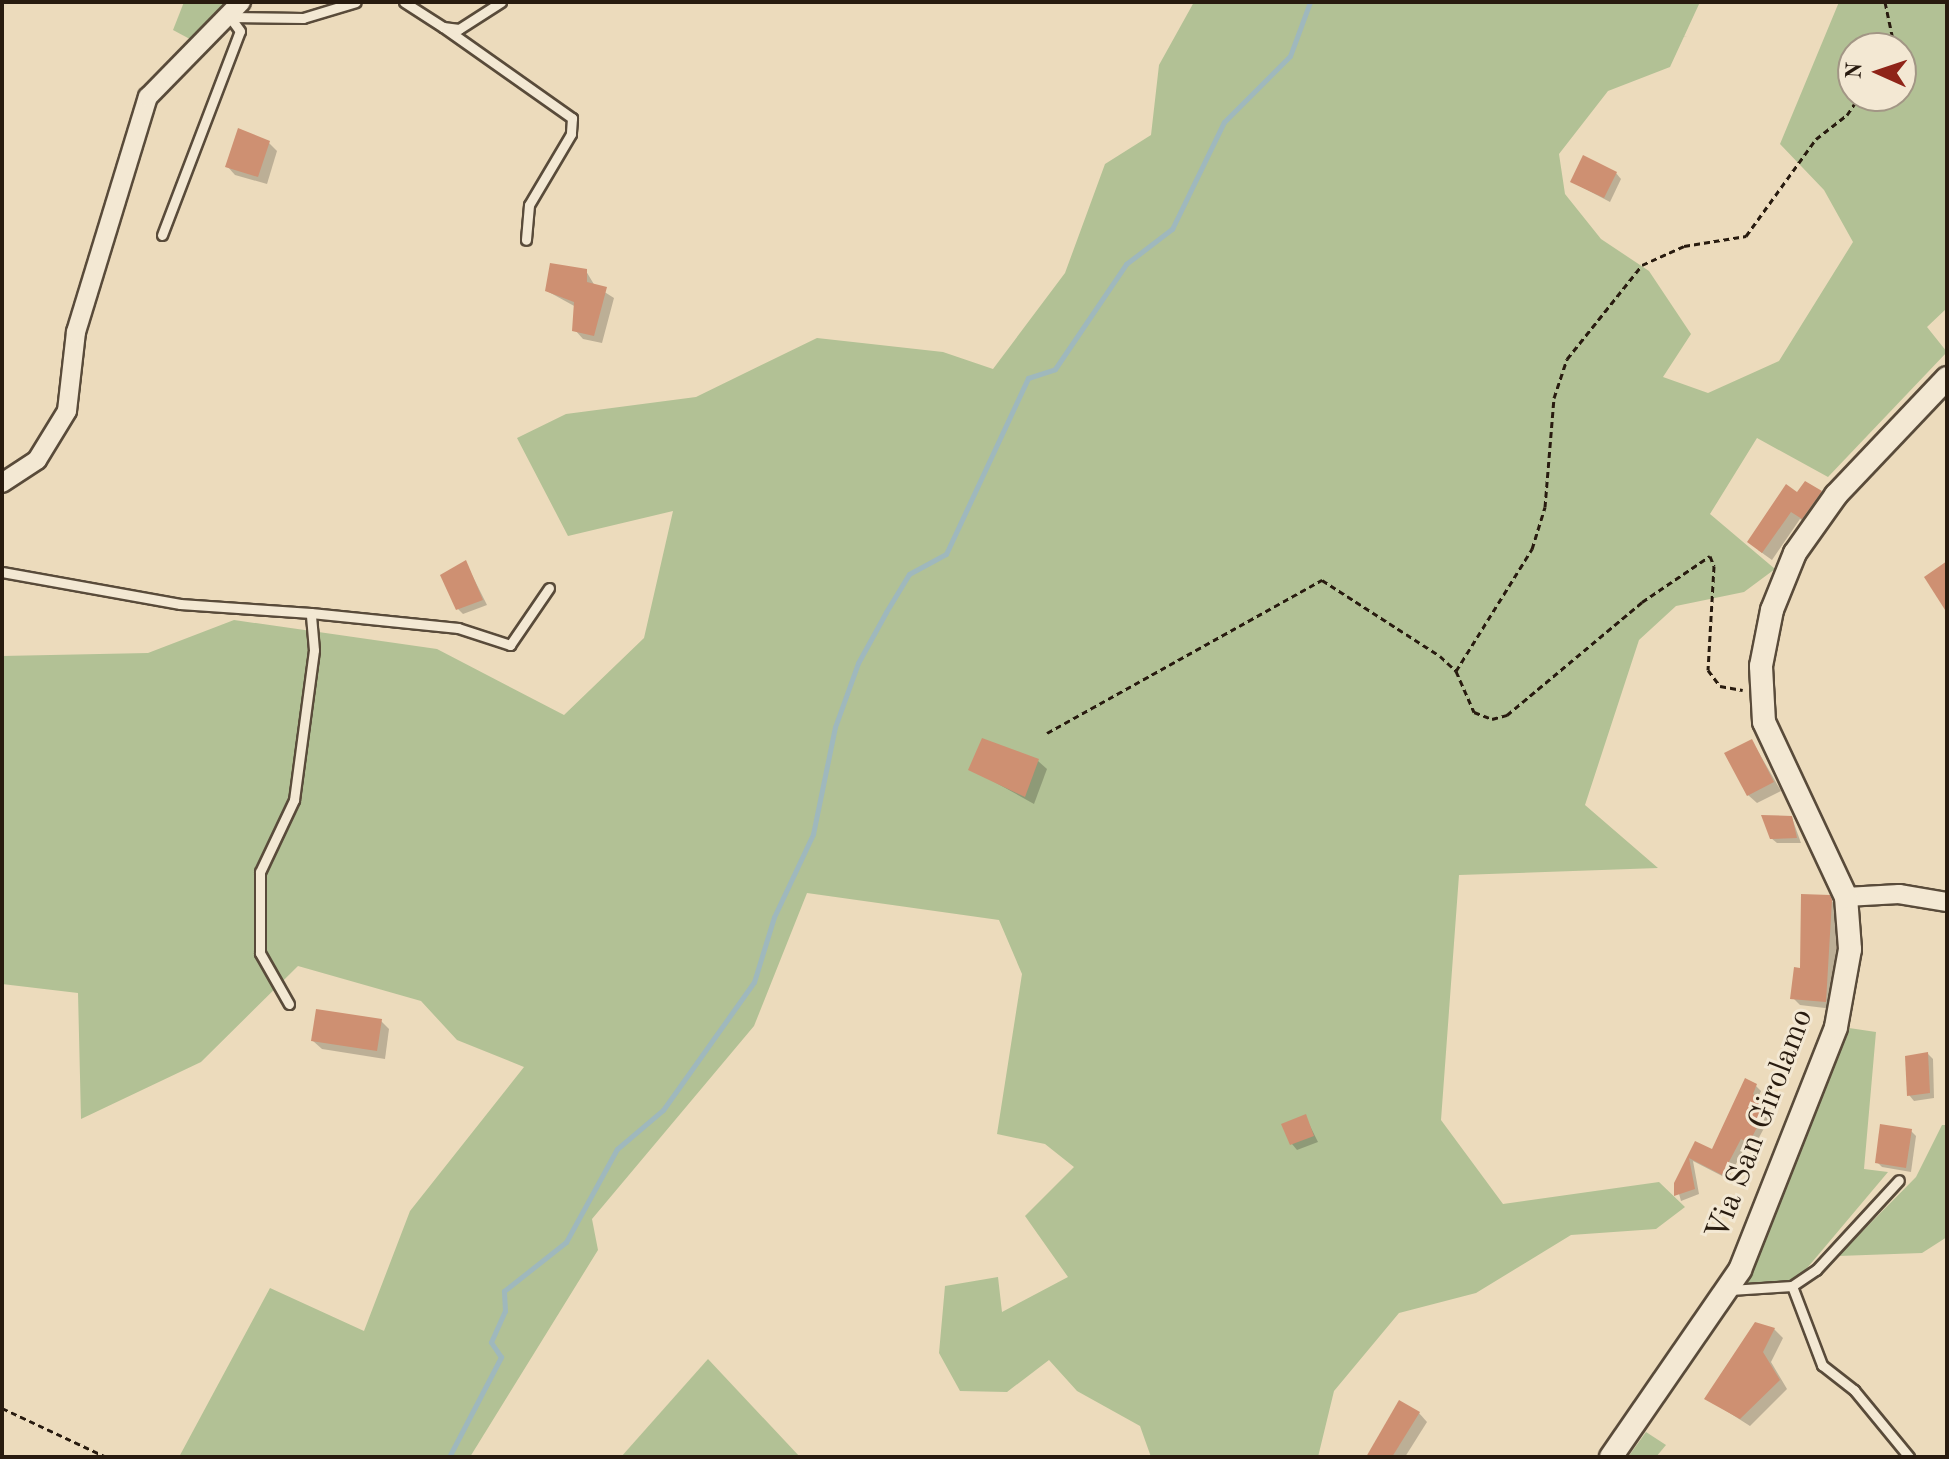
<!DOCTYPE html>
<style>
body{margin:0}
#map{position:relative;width:1949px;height:1459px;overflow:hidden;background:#ecdbbc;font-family:"Old Standard TT",serif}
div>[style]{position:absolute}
.green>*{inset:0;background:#b2c195}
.shadow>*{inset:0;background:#0003}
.stream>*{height:5px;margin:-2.5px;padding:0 2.5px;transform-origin:2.5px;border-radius:2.5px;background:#9fb8bd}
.building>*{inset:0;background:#ce9072}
.path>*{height:3px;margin-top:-1.5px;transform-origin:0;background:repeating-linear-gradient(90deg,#281b0f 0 6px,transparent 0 10px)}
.roads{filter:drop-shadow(2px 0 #594b3a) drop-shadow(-2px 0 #594b3a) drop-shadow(0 2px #594b3a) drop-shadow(0 -2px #594b3a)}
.service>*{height:9px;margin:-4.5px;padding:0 4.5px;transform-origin:4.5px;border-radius:4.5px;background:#f3e8d3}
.minor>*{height:18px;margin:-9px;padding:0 9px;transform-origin:9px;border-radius:9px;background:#f3e8d3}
.tertiary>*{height:22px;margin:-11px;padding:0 11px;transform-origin:11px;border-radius:11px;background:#f3e8d3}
span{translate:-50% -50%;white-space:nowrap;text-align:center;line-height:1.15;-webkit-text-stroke:6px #f3e8d3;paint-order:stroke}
.street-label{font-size:32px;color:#281b0f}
.frame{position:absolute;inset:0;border:4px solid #281b0f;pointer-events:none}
.north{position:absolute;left:1837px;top:32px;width:80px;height:80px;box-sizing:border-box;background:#f3e8d3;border:2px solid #a29685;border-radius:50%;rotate:273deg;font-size:22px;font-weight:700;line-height:32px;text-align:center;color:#281b0f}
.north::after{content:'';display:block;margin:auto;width:28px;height:36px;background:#8f2418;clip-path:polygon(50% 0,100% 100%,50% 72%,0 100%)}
</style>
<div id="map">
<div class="green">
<i style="clip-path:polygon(184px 2px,241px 2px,201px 45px,173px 30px)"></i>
<i style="clip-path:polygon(evenodd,1194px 2px,1700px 2px,1670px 67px,1608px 91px,1559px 154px,1565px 194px,1601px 239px,1649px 271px,1691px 334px,1663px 377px,1708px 393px,1779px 361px,1853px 242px,1824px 190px,1780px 144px,1839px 2px,1947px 2px,1947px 308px,1927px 327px,1947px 352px,1828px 477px,1757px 438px,1710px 514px,1775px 569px,1744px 592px,1676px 606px,1639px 640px,1585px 805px,1658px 868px,1459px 875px,1441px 1120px,1503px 1204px,1659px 1182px,1685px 1207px,1656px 1229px,1571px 1235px,1476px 1293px,1399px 1313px,1334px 1391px,1318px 1457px,1151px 1457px,1140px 1426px,1077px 1391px,1049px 1360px,1007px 1392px,960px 1391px,939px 1353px,945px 1286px,998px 1277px,1002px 1312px,1068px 1277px,1025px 1216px,1074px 1167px,1045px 1144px,997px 1134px,1022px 974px,999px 920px,807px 893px,754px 1026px,592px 1219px,598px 1250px,470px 1457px,179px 1457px,270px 1288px,364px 1331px,410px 1211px,524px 1067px,457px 1040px,421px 1001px,298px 966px,201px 1062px,81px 1119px,78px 993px,2px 984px,2px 656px,148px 653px,234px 620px,437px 649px,564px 715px,644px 638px,673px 511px,568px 536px,517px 438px,566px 414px,696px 397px,817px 338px,943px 352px,993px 369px,1065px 273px,1105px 164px,1151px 135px,1159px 65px,1194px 2px,1853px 48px,1901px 48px,1901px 96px,1853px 96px,1853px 48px)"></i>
<i style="clip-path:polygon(1849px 1028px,1876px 1032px,1864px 1169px,1888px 1172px,1792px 1286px,1726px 1290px,1740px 1270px)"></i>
<i style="clip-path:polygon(1942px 1125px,1947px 1125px,1947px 1237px,1922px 1253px,1838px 1256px,1916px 1177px)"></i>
<i style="clip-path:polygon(708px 1359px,800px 1457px,621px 1457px)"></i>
<i style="clip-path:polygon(1646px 1432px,1666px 1445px,1656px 1457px,1628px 1457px)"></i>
</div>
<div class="shadow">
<i style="clip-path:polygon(268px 142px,277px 151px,267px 184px,235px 175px,227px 166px)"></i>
<i style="clip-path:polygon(1616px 173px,1621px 179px,1610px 202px,1572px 182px)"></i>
<i style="clip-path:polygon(586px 271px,595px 286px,614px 298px,602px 343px,583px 339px,575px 330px,576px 307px,547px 291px)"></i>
<i style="clip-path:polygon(1821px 492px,1829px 501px,1811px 526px,1800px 519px,1772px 560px,1758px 550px,1798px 495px)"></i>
<i style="clip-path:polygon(466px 563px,487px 605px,463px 614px,458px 609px)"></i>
<i style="clip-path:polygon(1752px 741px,1781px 791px,1757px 803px,1748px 795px)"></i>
<i style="clip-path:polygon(1038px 761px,1047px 769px,1034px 804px,971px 769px)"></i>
<i style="clip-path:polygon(1792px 818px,1801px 843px,1777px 843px,1771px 838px)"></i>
<i style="clip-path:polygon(1829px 897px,1838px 909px,1833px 1009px,1800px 1005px,1793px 998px)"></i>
<i style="clip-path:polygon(381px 1021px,389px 1029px,385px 1059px,322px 1049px,313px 1041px)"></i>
<i style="clip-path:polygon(1928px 1054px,1933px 1059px,1934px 1098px,1914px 1101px,1909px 1095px)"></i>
<i style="clip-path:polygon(1756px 1086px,1761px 1091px,1757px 1100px,1772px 1113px,1754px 1147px,1747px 1143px,1728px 1179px,1693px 1161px,1699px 1194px,1681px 1201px,1676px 1183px,1696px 1144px,1713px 1152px)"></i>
<i style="clip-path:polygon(1305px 1116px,1318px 1142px,1297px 1150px,1292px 1144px)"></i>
<i style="clip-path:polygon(1911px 1131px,1916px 1136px,1911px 1172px,1882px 1167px,1877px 1162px)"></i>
<i style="clip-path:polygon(1774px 1329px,1783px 1338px,1771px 1362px,1787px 1389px,1750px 1426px,1706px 1398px)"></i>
<i style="clip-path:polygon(1419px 1413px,1427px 1422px,1405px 1457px,1369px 1457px)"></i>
</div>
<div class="stream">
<i style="left:449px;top:1457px;width:113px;rotate:-62.5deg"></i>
<i style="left:501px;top:1357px;width:18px;rotate:-124deg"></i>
<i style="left:491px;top:1342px;width:34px;rotate:-66deg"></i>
<i style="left:505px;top:1311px;width:20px;rotate:-93deg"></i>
<i style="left:504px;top:1291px;width:79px;rotate:-38.3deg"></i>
<i style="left:566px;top:1242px;width:106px;rotate:-61.3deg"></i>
<i style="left:617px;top:1149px;width:60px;rotate:-40.3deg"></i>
<i style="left:663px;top:1110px;width:157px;rotate:-54.6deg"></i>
<i style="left:754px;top:982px;width:68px;rotate:-72.9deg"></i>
<i style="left:774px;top:917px;width:92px;rotate:-64.8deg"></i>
<i style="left:813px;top:834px;width:109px;rotate:-78.4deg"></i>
<i style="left:835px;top:727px;width:68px;rotate:-70.2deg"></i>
<i style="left:858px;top:663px;width:58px;rotate:-61.2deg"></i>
<i style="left:886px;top:612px;width:44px;rotate:-58.8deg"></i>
<i style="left:909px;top:574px;width:42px;rotate:-28.4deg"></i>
<i style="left:946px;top:554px;width:194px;rotate:-65deg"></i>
<i style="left:1028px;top:378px;width:28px;rotate:-18deg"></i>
<i style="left:1055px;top:369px;width:127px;rotate:-55.9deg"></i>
<i style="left:1126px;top:264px;width:58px;rotate:-37.3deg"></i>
<i style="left:1172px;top:229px;width:119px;rotate:-64.1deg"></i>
<i style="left:1224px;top:122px;width:93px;rotate:-45deg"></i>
<i style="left:1290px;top:56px;width:58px;rotate:-69.7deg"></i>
</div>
<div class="building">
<i style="clip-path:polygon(238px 128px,270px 141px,258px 177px,225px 167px)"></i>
<i style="clip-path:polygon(1583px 155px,1617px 172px,1604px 198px,1570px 182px)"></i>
<i style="clip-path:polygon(550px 263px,587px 269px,587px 282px,607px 287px,594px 336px,572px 331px,574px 302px,545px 291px)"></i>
<i style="clip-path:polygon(1805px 481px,1822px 491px,1802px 519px,1791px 512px,1762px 553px,1747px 542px,1786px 484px,1797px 492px)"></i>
<i style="clip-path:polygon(466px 560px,483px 600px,456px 610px,440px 575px)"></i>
<i style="clip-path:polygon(1947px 561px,1947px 613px,1924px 577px)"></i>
<i style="clip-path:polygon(982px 738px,1039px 759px,1025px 797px,968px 770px)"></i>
<i style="clip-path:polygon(1752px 739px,1774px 782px,1747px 796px,1724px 753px)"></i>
<i style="clip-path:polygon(1761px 815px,1792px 816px,1797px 838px,1770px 839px)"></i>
<i style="clip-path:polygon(1801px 894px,1830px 895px,1832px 900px,1826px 1002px,1790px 999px,1794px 967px,1800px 968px)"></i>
<i style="clip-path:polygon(316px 1009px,382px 1019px,377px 1051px,311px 1041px)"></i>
<i style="clip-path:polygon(1928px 1052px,1930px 1093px,1907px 1096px,1905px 1056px)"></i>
<i style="clip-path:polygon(1745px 1078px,1757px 1084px,1753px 1094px,1768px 1106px,1749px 1143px,1741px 1139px,1722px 1175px,1689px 1158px,1695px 1189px,1674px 1196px,1674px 1183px,1695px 1141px,1712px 1149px)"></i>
<i style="clip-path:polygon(1306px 1114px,1314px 1136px,1290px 1145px,1281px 1124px)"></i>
<i style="clip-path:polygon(1880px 1124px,1912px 1129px,1906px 1168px,1875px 1163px)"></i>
<i style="clip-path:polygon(1755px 1322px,1775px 1328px,1763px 1352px,1780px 1380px,1740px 1419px,1704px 1399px)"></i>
<i style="clip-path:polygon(1399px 1400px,1420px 1412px,1392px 1457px,1366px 1457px)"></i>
</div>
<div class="path">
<i style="left:1885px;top:2px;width:39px;rotate:78deg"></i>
<i style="left:1893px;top:40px;width:9px;rotate:117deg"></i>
<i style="left:1456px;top:671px;width:144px;rotate:-58.1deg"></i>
<i style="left:1532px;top:549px;width:44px;rotate:-72.8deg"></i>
<i style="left:1545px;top:507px;width:109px;rotate:-85.3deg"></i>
<i style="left:1554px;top:398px;width:41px;rotate:-71.6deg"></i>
<i style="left:1567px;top:359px;width:120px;rotate:-51.4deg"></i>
<i style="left:1642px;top:265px;width:46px;rotate:-24.3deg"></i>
<i style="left:1684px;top:246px;width:63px;rotate:-9.2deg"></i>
<i style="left:1746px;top:236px;width:120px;rotate:-54.2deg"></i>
<i style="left:1816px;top:139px;width:39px;rotate:-38deg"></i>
<i style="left:1847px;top:115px;width:23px;rotate:-56deg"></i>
<i style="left:1047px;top:733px;width:315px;rotate:-29.1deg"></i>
<i style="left:1322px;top:580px;width:140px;rotate:32.8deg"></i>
<i style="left:1440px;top:656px;width:22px;rotate:43deg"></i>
<i style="left:1456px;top:671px;width:45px;rotate:66.3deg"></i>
<i style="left:1474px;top:712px;width:19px;rotate:21deg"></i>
<i style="left:1492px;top:719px;width:16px;rotate:-15deg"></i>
<i style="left:1507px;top:715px;width:176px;rotate:-39.9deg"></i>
<i style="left:1642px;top:602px;width:82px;rotate:-34.1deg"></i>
<i style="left:1710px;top:556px;width:11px;rotate:68deg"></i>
<i style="left:1714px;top:566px;width:104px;rotate:93.3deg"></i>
<i style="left:1708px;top:670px;width:20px;rotate:53deg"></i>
<i style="left:1720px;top:686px;width:23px;rotate:10deg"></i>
<i style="left:2px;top:1408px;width:115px;rotate:25.2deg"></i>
</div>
<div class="roads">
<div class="service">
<i style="left:404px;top:2px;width:46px;rotate:32.7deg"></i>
<i style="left:443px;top:27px;width:16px;rotate:7deg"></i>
<i style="left:459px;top:29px;width:50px;rotate:-32.7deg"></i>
<i style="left:443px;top:27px;width:158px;rotate:35.2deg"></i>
<i style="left:572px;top:118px;width:16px;rotate:94deg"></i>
<i style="left:571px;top:134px;width:82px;rotate:120.6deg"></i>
<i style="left:529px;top:205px;width:35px;rotate:95deg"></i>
<i style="left:162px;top:235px;width:218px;rotate:-69.1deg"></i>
<i style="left:240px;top:31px;width:17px;rotate:-126deg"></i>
<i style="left:230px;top:17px;width:73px;rotate:0.8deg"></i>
<i style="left:303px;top:18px;width:55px;rotate:-16.8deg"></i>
<i style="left:2px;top:572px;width:181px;rotate:10.2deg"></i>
<i style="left:180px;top:604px;width:131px;rotate:3.9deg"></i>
<i style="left:289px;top:1004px;width:59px;rotate:-119.6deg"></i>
<i style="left:260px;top:953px;width:81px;rotate:-90deg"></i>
<i style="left:260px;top:872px;width:80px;rotate:-64.7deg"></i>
<i style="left:294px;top:800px;width:151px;rotate:-82.4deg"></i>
<i style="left:314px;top:650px;width:37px;rotate:-95deg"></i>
<i style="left:311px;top:613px;width:148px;rotate:5.8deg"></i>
<i style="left:458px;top:628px;width:55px;rotate:18.1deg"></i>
<i style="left:510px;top:645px;width:69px;rotate:-55.6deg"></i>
<i style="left:1792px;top:1286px;width:85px;rotate:69.2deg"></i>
<i style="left:1822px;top:1365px;width:41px;rotate:38deg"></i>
<i style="left:1854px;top:1390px;width:87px;rotate:50.6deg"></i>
<i style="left:1730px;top:1290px;width:62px;rotate:-3.7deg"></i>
<i style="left:1792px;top:1286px;width:29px;rotate:-34deg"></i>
<i style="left:1816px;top:1270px;width:122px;rotate:-47.3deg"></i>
</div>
<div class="minor">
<i style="left:2px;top:483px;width:42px;rotate:-33.3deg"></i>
<i style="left:37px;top:460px;width:57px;rotate:-58.5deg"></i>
<i style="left:67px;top:411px;width:80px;rotate:-83.5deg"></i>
<i style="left:76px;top:332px;width:246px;rotate:-73deg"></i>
<i style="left:148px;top:97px;width:133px;rotate:-45.6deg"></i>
<i style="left:1846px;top:897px;width:53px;rotate:-3.2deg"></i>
<i style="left:1899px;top:894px;width:49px;rotate:9.5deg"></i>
</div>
<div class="tertiary">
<i style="left:1611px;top:1457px;width:227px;rotate:-55.4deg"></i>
<i style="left:1740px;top:1270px;width:261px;rotate:-68.4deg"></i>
<i style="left:1836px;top:1027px;width:79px;rotate:-79.8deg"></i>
<i style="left:1850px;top:949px;width:52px;rotate:-94.4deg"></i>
<i style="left:1846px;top:897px;width:193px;rotate:-115.1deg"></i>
<i style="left:1764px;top:722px;width:56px;rotate:-93.1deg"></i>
<i style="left:1761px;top:666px;width:57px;rotate:-78.9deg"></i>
<i style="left:1772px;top:610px;width:61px;rotate:-68deg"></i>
<i style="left:1795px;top:553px;width:71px;rotate:-54.7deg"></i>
<i style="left:1836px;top:495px;width:161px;rotate:-46.5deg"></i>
</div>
</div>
<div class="street-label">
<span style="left:1761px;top:1125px;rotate:-69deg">Via San Girolamo</span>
</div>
<div class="frame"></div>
<div class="north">N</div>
</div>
